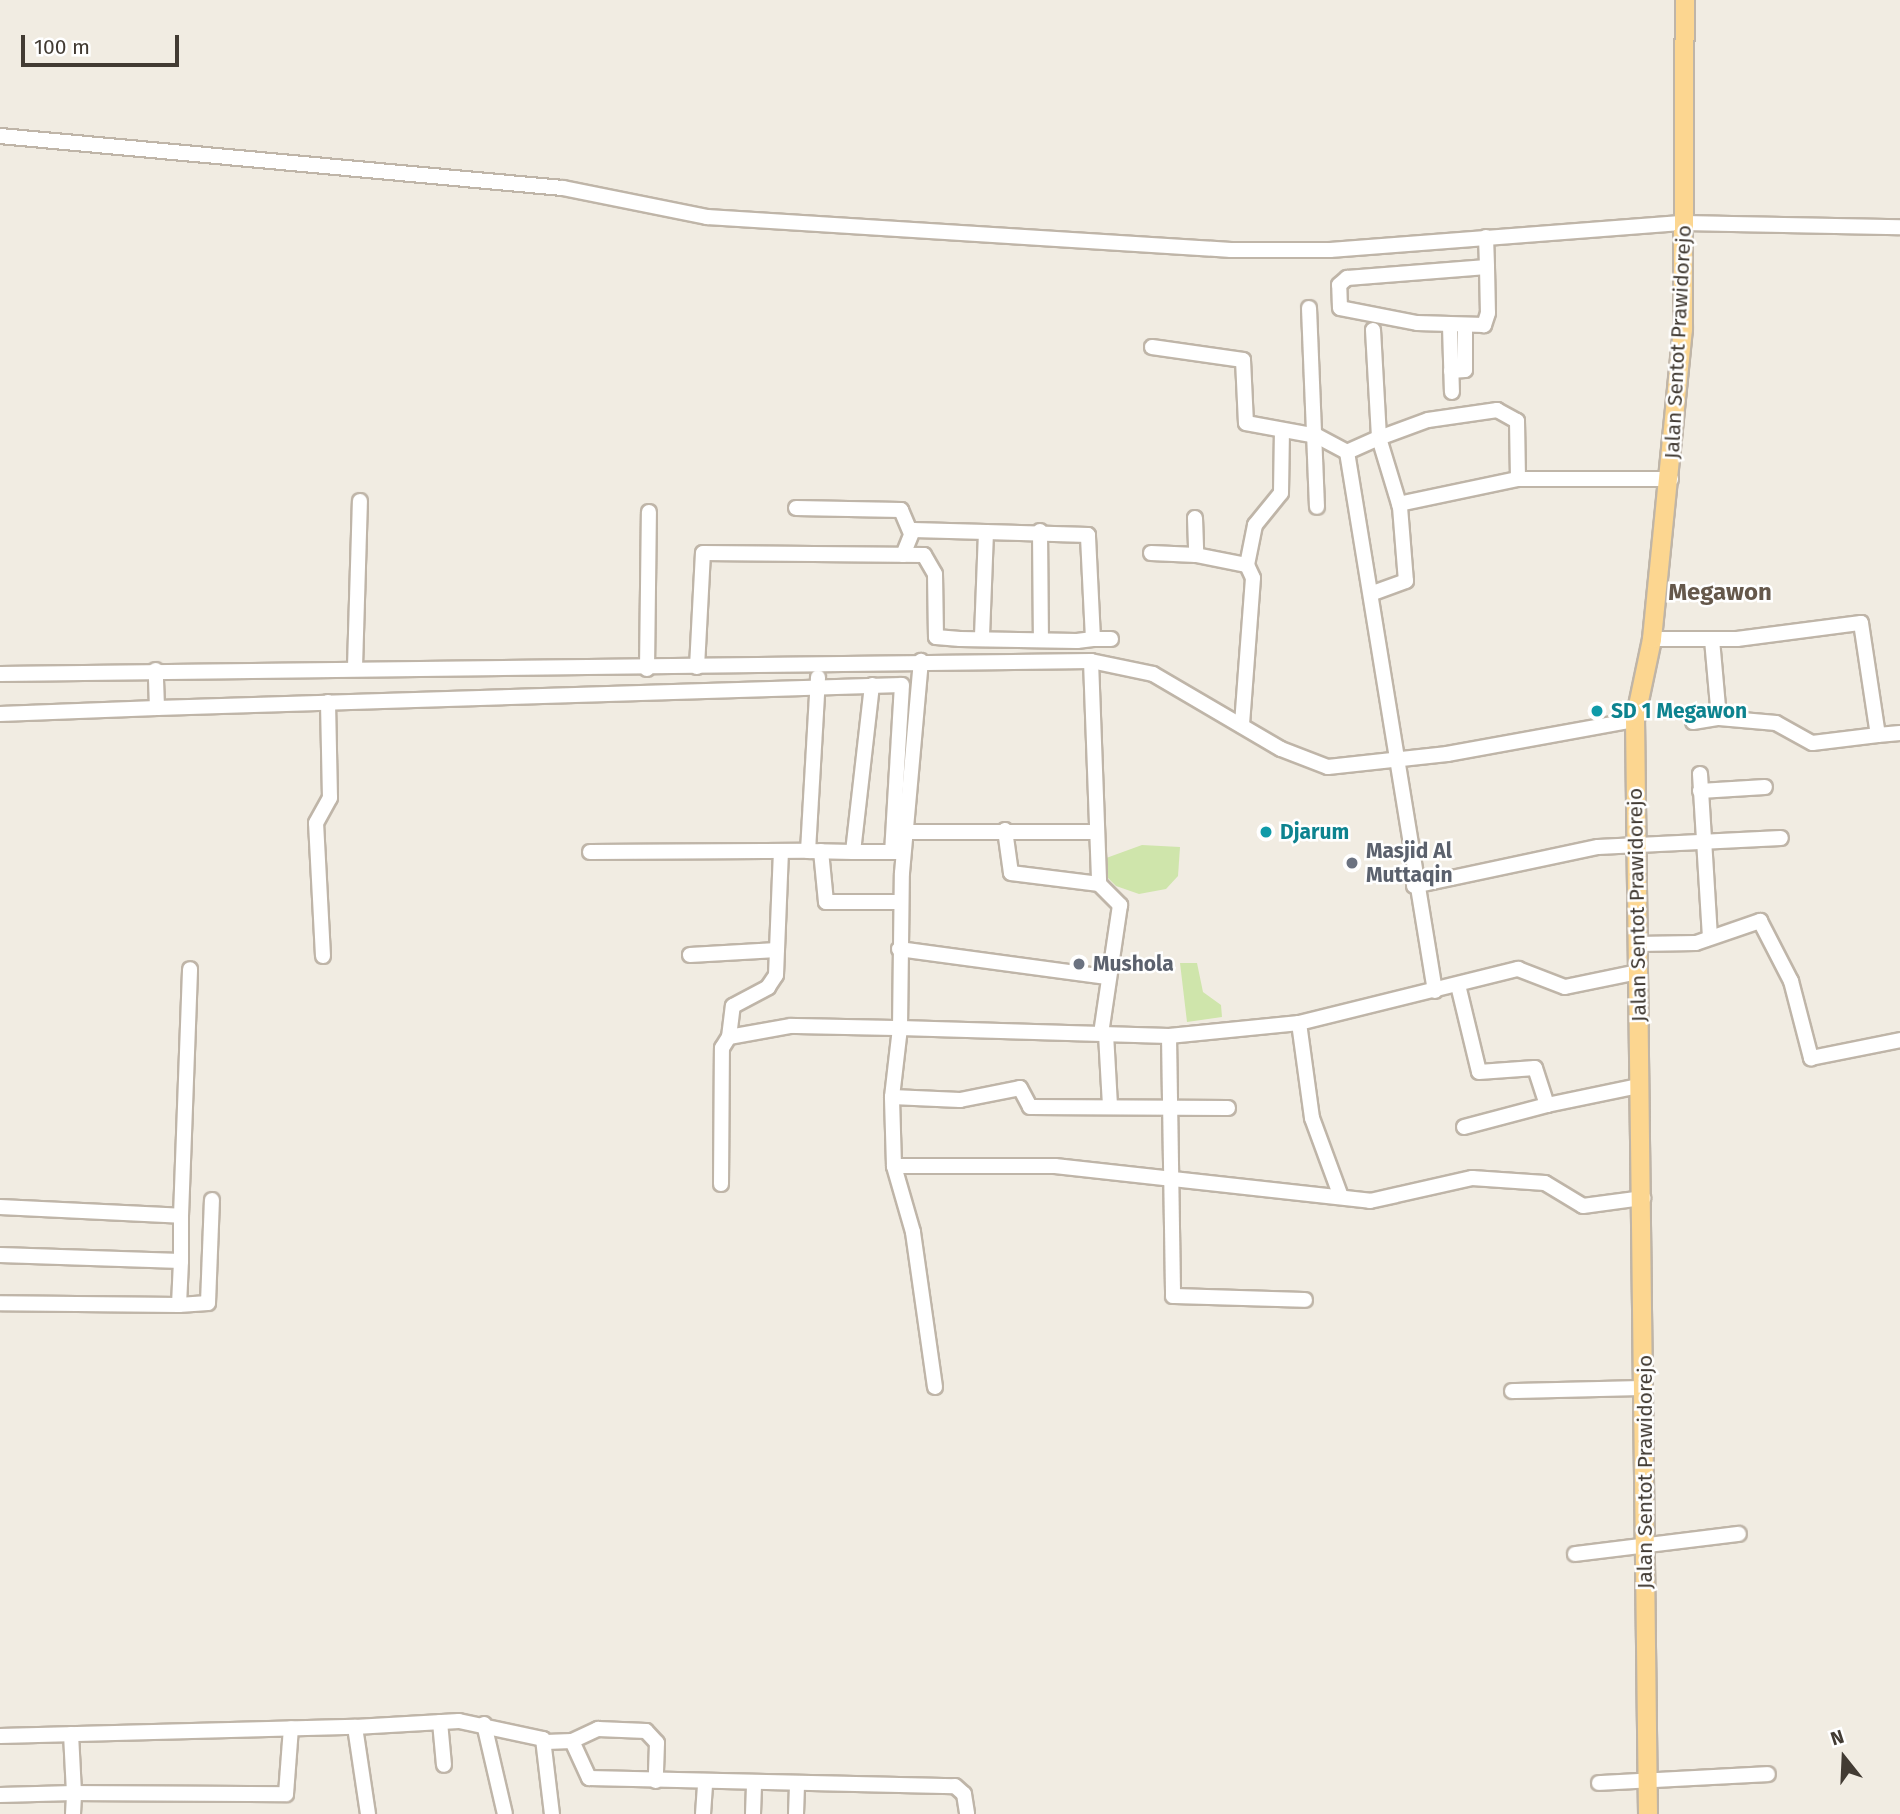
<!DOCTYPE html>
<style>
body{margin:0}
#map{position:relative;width:1900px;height:1814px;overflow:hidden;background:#f1ece2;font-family:"Fira Sans",sans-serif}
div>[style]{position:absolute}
.green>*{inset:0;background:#cfe5ab}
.roads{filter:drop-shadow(2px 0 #bfb5a8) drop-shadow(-2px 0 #bfb5a8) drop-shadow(0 2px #bfb5a8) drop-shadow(0 -2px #bfb5a8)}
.minor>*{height:14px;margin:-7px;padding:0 7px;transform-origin:7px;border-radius:7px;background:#fff}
.major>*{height:18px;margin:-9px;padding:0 9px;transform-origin:9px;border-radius:9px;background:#fcd690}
.dots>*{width:19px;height:19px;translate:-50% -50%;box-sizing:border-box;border:4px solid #fff;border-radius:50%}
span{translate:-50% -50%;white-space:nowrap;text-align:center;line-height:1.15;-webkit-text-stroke:5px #fff;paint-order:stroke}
.street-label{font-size:21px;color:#423b33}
.culture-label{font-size:21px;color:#0d838f;font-weight:700}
.left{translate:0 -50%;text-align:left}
.worship-label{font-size:21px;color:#5b616d;font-weight:700}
.quarter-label{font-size:24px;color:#65584b;font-weight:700}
.north{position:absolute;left:1809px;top:1723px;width:70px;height:70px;-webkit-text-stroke:5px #fff;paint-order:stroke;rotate:342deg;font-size:19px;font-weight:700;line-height:28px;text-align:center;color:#423b33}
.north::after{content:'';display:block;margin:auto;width:24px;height:32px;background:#423b33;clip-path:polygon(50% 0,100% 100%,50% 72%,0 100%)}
.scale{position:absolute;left:21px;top:35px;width:158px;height:32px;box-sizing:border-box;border:4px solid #423b33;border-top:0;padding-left:9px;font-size:21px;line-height:24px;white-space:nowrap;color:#423b33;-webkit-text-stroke:5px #fff;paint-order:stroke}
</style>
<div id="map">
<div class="green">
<i style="clip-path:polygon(1142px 845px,1180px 847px,1178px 876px,1166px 889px,1139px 894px,1116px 886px,1102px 872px,1098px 861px)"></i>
<i style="clip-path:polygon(1180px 963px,1197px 963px,1203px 992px,1221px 1005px,1222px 1017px,1187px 1022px)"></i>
</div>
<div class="roads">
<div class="minor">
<i style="left:0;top:136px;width:565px;rotate:5.28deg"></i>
<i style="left:563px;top:188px;width:147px;rotate:11.4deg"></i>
<i style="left:707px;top:217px;width:525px;rotate:3.6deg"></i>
<i style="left:1231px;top:250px;width:99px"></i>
<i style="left:1330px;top:250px;width:355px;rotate:-4.4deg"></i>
<i style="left:1684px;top:223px;width:216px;rotate:1.1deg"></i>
<i style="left:1486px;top:237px;width:30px;rotate:88deg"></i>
<i style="left:1487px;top:267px;width:46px;rotate:88.8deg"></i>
<i style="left:1488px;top:313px;width:13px;rotate:108deg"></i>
<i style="left:1484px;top:325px;width:67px;rotate:-178.3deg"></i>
<i style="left:1417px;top:323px;width:78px;rotate:-169deg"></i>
<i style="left:1340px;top:308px;width:23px;rotate:-92deg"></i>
<i style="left:1339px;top:285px;width:11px;rotate:-41deg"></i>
<i style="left:1347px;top:278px;width:140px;rotate:-4.5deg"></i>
<i style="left:1309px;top:308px;width:199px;rotate:87.7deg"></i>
<i style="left:1450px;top:326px;width:66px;rotate:88.3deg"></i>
<i style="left:1373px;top:330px;width:108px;rotate:86.8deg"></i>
<i style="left:1379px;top:438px;width:52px;rotate:-20.2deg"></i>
<i style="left:1428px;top:420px;width:70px;rotate:-8.2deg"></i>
<i style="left:1497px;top:410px;width:23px;rotate:29deg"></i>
<i style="left:1517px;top:421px;width:58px;rotate:89deg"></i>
<i style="left:1518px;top:479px;width:153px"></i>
<i style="left:1152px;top:347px;width:92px;rotate:8.1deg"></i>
<i style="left:1243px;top:360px;width:63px;rotate:87.3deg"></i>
<i style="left:1246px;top:423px;width:72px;rotate:10.4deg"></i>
<i style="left:1317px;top:436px;width:34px;rotate:28deg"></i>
<i style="left:1347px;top:452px;width:546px;rotate:80.73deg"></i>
<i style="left:1451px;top:371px;width:14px;rotate:-4deg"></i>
<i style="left:1465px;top:370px;width:43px;rotate:-90deg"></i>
<i style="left:1347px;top:452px;width:35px;rotate:-24deg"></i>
<i style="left:1379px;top:438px;width:72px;rotate:73.1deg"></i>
<i style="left:1400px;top:507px;width:74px;rotate:85.4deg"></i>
<i style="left:1406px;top:581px;width:37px;rotate:160deg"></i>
<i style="left:1399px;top:504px;width:122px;rotate:-11.9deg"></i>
<i style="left:796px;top:508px;width:105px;rotate:1.1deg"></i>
<i style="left:901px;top:510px;width:23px;rotate:67deg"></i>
<i style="left:1195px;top:518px;width:37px;rotate:88deg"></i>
<i style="left:1196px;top:555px;width:52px;rotate:11.1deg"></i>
<i style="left:1247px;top:565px;width:14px;rotate:65deg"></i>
<i style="left:1253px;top:578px;width:148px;rotate:94.3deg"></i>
<i style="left:1040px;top:531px;width:109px;rotate:89.5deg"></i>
<i style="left:1151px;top:553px;width:45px;rotate:2.5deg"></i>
<i style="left:903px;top:555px;width:27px;rotate:-68deg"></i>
<i style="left:913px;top:530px;width:73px;rotate:1.6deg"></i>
<i style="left:1247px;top:565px;width:41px;rotate:-78.7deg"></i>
<i style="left:1255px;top:525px;width:41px;rotate:-50.9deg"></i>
<i style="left:1281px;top:493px;width:63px;rotate:-89.1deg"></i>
<i style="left:1093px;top:639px;width:18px"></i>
<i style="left:1652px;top:639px;width:85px"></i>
<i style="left:1737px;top:639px;width:125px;rotate:-7.4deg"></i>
<i style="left:1861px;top:623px;width:113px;rotate:81.4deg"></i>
<i style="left:1878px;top:735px;width:66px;rotate:173.1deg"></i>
<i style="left:1812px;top:743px;width:41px;rotate:-150.9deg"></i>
<i style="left:1776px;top:723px;width:57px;rotate:-175deg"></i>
<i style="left:1719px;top:718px;width:79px;rotate:-95.1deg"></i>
<i style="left:1091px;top:661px;width:223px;rotate:87.9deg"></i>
<i style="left:1099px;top:884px;width:30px;rotate:45deg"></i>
<i style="left:1120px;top:905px;width:130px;rotate:98.4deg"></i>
<i style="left:355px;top:667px;width:166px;rotate:-88.3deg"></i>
<i style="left:697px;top:667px;width:114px;rotate:-87deg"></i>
<i style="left:703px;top:553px;width:221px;rotate:0.5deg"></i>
<i style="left:924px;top:555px;width:22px;rotate:60deg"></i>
<i style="left:935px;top:574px;width:63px;rotate:89.1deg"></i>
<i style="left:936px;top:637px;width:24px;rotate:5deg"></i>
<i style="left:960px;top:639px;width:117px;rotate:1deg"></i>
<i style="left:1077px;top:641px;width:16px;rotate:-7deg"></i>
<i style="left:1093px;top:639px;width:104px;rotate:-92.8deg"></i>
<i style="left:1088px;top:535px;width:102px;rotate:-178.3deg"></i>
<i style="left:986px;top:532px;width:106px;rotate:92.2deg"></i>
<i style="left:647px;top:669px;width:157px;rotate:-89.3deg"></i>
<i style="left:0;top:674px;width:1091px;rotate:-0.68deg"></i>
<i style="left:1091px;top:661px;width:63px;rotate:11.8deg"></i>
<i style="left:1153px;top:674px;width:148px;rotate:30.4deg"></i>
<i style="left:1281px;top:749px;width:50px;rotate:21deg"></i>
<i style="left:1328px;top:767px;width:120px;rotate:-6.2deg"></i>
<i style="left:1447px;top:754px;width:191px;rotate:-10.3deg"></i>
<i style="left:157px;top:708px;width:745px;rotate:-1.77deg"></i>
<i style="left:902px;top:685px;width:167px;rotate:93.4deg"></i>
<i style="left:0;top:714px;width:157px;rotate:-2.2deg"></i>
<i style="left:157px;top:708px;width:38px;rotate:-92deg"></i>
<i style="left:1693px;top:722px;width:26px;rotate:-9deg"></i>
<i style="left:1878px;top:735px;width:22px;rotate:-5deg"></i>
<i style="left:1700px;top:774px;width:163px;rotate:86.5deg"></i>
<i style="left:1700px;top:791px;width:65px;rotate:-3.5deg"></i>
<i style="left:1005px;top:830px;width:43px;rotate:82.1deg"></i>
<i style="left:1011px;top:873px;width:89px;rotate:7.1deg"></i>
<i style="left:907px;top:832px;width:188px"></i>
<i style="left:808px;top:851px;width:45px;rotate:1.3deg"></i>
<i style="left:853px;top:852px;width:168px;rotate:-83.5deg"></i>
<i style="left:821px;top:851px;width:51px;rotate:84.4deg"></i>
<i style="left:826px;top:902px;width:75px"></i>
<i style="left:590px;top:852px;width:218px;rotate:-0.3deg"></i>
<i style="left:808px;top:851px;width:174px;rotate:-86.7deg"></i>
<i style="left:853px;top:852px;width:48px"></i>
<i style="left:1414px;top:886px;width:188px;rotate:-12deg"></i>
<i style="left:1598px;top:847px;width:183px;rotate:-2.8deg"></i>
<i style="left:1637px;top:944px;width:59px;rotate:-1deg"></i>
<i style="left:1696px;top:943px;width:68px;rotate:-19deg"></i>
<i style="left:1760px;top:921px;width:68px;rotate:62.7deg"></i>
<i style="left:1791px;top:981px;width:80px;rotate:75.4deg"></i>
<i style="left:1811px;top:1058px;width:91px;rotate:-11.4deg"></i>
<i style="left:899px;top:949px;width:210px;rotate:7.7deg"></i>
<i style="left:690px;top:955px;width:87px;rotate:-3.3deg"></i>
<i style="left:323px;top:956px;width:133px;rotate:-93deg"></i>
<i style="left:316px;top:823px;width:29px;rotate:-61deg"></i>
<i style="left:330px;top:798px;width:96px;rotate:-91.2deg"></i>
<i style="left:1458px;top:985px;width:89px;rotate:76.4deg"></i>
<i style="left:1479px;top:1072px;width:56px;rotate:-4.1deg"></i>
<i style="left:1535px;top:1068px;width:39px;rotate:72deg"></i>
<i style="left:1547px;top:1105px;width:94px;rotate:-11.7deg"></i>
<i style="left:1299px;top:1023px;width:96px;rotate:82.2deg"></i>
<i style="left:1312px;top:1118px;width:81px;rotate:69.8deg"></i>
<i style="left:1106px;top:1034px;width:71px;rotate:86.8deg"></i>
<i style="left:1169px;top:1036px;width:260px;rotate:89.1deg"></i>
<i style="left:1173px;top:1296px;width:132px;rotate:1.7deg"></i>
<i style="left:729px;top:1037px;width:31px;rotate:-83deg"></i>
<i style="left:733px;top:1006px;width:40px;rotate:-28deg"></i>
<i style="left:768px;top:987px;width:14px;rotate:-56deg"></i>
<i style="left:776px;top:975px;width:124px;rotate:-87.7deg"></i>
<i style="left:892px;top:1097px;width:68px;rotate:2.5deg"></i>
<i style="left:960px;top:1100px;width:61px;rotate:-11.3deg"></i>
<i style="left:1020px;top:1088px;width:21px;rotate:62deg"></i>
<i style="left:1030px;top:1107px;width:198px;rotate:0.3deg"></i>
<i style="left:1464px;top:1127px;width:86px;rotate:-14.8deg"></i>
<i style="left:894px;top:1166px;width:161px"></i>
<i style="left:1055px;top:1166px;width:317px;rotate:6.3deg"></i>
<i style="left:1370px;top:1201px;width:105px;rotate:-12.7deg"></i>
<i style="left:1472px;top:1178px;width:73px;rotate:3.9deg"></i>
<i style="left:1545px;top:1183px;width:44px;rotate:31.2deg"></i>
<i style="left:1583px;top:1206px;width:61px;rotate:-7.6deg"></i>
<i style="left:721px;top:1184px;width:136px;rotate:-89.6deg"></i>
<i style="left:722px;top:1048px;width:13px;rotate:-58deg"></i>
<i style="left:729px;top:1037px;width:63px;rotate:-10.1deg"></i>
<i style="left:791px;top:1026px;width:109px;rotate:1.1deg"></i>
<i style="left:900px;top:1028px;width:155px;rotate:-89.3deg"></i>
<i style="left:902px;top:873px;width:213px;rotate:-84.9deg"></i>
<i style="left:0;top:1207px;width:181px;rotate:2.8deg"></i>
<i style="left:181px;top:1216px;width:45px;rotate:90deg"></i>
<i style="left:181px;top:1216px;width:247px;rotate:-87.9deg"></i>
<i style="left:0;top:1255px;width:181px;rotate:1.9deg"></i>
<i style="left:181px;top:1261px;width:44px;rotate:92.6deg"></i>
<i style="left:179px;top:1305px;width:179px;rotate:-179.4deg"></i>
<i style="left:179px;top:1305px;width:29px;rotate:-4deg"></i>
<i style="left:208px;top:1303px;width:103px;rotate:-87.8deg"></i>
<i style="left:935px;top:1387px;width:157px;rotate:-98.1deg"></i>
<i style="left:913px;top:1232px;width:69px;rotate:-106.1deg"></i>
<i style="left:894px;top:1166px;width:69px;rotate:-91.7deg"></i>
<i style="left:892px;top:1097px;width:69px;rotate:-83.4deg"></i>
<i style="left:900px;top:1028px;width:269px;rotate:1.7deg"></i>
<i style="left:1169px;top:1036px;width:131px;rotate:-5.7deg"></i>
<i style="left:1299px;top:1023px;width:226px;rotate:-13.9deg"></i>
<i style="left:1518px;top:969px;width:50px;rotate:21deg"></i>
<i style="left:1565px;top:987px;width:75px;rotate:-11.6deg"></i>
<i style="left:1512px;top:1391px;width:133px;rotate:-1.3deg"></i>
<i style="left:1575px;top:1554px;width:165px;rotate:-7deg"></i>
<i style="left:440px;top:1722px;width:43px;rotate:84.7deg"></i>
<i style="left:484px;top:1724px;width:92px;rotate:76.9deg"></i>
<i style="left:355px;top:1727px;width:104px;rotate:-3.3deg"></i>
<i style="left:459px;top:1721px;width:86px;rotate:12.1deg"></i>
<i style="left:543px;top:1739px;width:76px;rotate:83.2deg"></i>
<i style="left:0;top:1736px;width:355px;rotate:-1.5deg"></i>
<i style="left:355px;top:1727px;width:88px;rotate:81.5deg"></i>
<i style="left:572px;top:1741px;width:41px;rotate:65.3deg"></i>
<i style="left:589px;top:1778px;width:366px;rotate:1.3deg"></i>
<i style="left:955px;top:1786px;width:12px;rotate:42deg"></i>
<i style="left:964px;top:1794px;width:20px;rotate:81deg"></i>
<i style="left:546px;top:1742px;width:26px;rotate:-2deg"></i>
<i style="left:572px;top:1741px;width:29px;rotate:-25deg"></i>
<i style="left:598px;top:1729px;width:48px;rotate:2.4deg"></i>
<i style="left:646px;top:1731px;width:16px;rotate:47deg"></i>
<i style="left:657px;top:1743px;width:38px;rotate:92deg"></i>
<i style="left:1599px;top:1783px;width:169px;rotate:-3deg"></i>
<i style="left:0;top:1795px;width:74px;rotate:-1.5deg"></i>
<i style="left:74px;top:1793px;width:59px;rotate:-92.9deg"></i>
<i style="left:73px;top:1814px;width:21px;rotate:-87deg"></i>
<i style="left:74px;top:1793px;width:212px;rotate:0.3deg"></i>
<i style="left:286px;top:1794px;width:66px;rotate:-85.7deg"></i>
<i style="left:703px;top:1814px;width:32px;rotate:-86deg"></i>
<i style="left:753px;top:1814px;width:31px;rotate:-88deg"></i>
<i style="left:796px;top:1814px;width:30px;rotate:-88deg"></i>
</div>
<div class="major">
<i style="left:1648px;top:1814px;width:1094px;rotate:-90.68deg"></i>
<i style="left:1635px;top:720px;width:83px;rotate:-78.1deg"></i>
<i style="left:1652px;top:639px;width:311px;rotate:-84.3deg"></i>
<i style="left:1683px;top:330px;width:330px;rotate:-89.7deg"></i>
</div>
</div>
<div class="dots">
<i style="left:1597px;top:711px;background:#0f9aa8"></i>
<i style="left:1266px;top:832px;background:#0f9aa8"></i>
<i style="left:1352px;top:863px;background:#6b7280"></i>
<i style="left:1079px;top:964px;background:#6b7280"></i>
</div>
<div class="street-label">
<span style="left:1678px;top:342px;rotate:-87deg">Jalan Sentot Prawidorejo</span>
<span style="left:1637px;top:905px;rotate:-91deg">Jalan Sentot Prawidorejo</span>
<span style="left:1645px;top:1472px;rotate:-90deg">Jalan Sentot Prawidorejo</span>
</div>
<div class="culture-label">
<span class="left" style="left:1611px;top:711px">SD 1 Megawon</span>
<span class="left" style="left:1280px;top:832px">Djarum</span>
</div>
<div class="worship-label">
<span class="left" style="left:1366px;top:863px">Masjid Al<br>Muttaqin</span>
<span class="left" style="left:1093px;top:964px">Mushola</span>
</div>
<div class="quarter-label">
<span style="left:1720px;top:593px">Megawon</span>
</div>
<div class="north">N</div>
<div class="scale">100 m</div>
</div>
